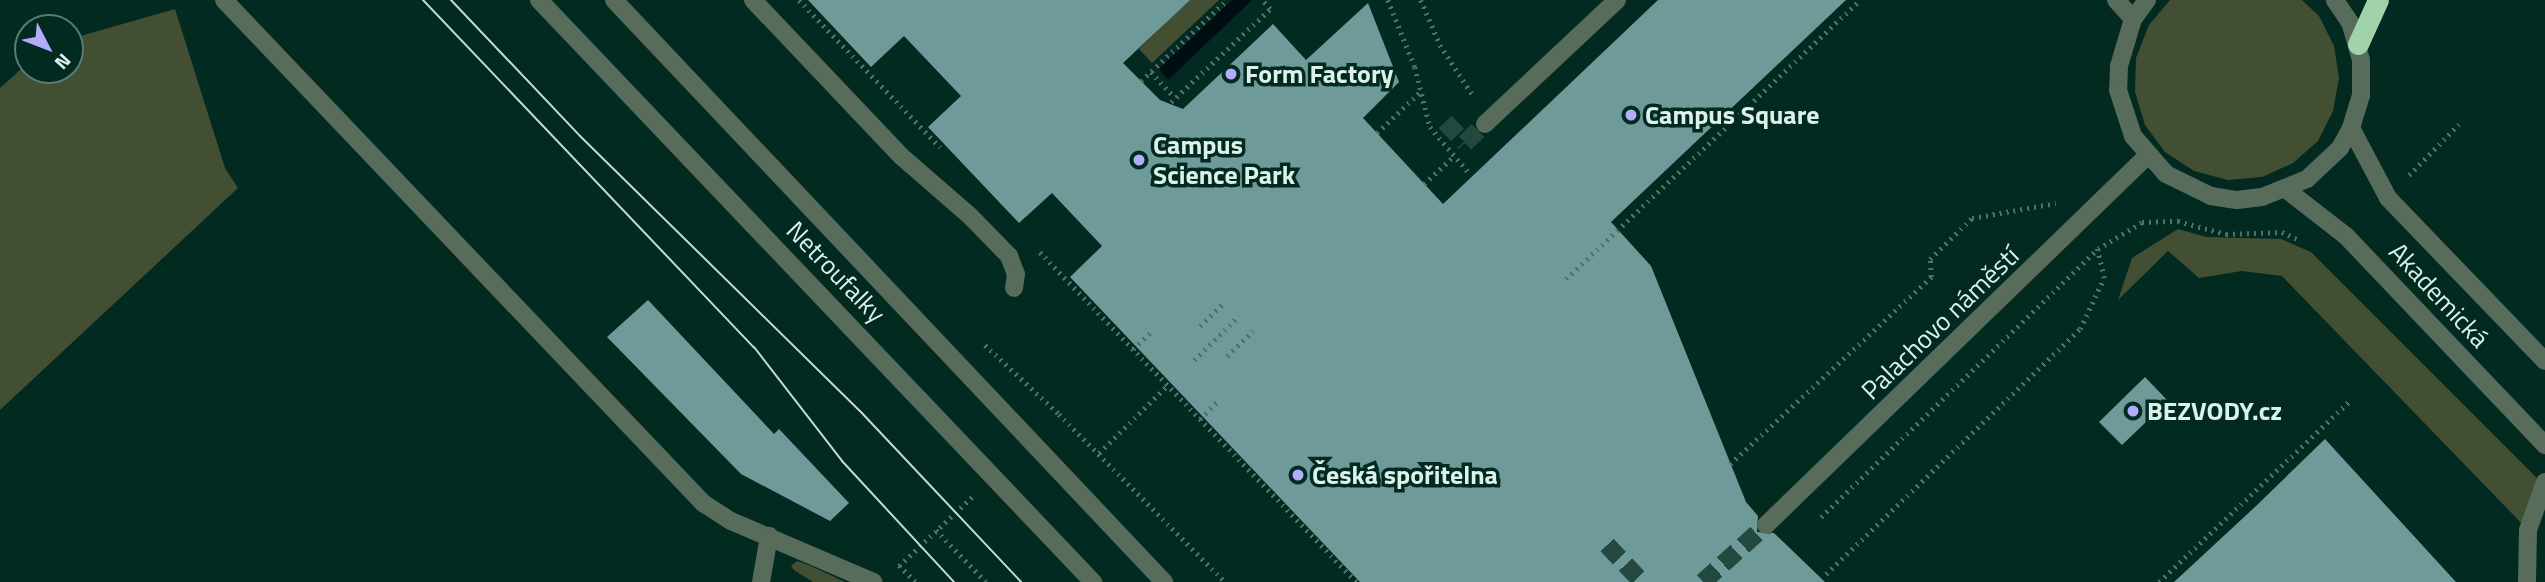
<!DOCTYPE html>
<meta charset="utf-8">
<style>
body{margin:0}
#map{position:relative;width:2545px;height:582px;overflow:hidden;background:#022a21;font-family:"Titillium Web",sans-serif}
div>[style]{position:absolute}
.green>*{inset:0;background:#424f33}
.water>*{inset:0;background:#000d13}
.building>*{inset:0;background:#6e9a9a}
.minor-tunnel>*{height:18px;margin-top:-9px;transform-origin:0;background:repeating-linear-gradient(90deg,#23483f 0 18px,transparent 0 27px)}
.path>*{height:4.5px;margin-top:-2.25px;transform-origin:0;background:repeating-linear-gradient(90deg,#507169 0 2px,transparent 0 7px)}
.minor>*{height:18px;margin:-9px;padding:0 9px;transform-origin:9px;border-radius:9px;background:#586c5c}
.highway>*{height:21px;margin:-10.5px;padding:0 10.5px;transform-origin:10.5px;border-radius:10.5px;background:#a0d3ab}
.tram>*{height:2px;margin:-1px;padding:0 1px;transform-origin:1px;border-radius:1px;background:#c4dad4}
.dots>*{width:19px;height:19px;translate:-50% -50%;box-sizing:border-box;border:4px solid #022a21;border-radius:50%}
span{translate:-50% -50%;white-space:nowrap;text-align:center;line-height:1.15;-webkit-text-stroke:7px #022a21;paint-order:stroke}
.poi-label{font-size:26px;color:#ddf1eb;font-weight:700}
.left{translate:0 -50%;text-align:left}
.street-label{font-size:26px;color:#ddf1eb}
.north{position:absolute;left:14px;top:14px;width:70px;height:70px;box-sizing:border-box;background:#022a21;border:2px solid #5a7a72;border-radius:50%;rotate:132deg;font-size:19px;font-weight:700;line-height:28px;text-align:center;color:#ddf1eb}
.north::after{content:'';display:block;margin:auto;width:24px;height:32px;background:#b1adfa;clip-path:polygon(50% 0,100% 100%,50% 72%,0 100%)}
</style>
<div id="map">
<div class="green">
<i style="clip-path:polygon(1188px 0,1219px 0,1152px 63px,1139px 49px)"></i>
<i style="clip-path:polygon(2170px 0,2302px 0,2319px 16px,2334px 46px,2339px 78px,2333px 111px,2318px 141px,2293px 163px,2262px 177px,2228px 180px,2194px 171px,2165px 152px,2145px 125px,2135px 92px,2136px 58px,2149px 25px)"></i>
<i style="clip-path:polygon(175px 9px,225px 168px,238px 188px,0 410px,0 88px,28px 63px,28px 70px,70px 70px,70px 39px)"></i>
<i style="clip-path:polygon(2178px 229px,2206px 237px,2281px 239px,2311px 252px,2544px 485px,2528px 530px,2282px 276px,2242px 271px,2199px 278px,2168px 251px,2118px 300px,2132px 258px)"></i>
<i style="clip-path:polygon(797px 561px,811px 566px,845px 582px,813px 582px,794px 570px,791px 566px)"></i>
</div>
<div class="water">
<i style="clip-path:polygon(1232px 0,1252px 0,1168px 80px,1159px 69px)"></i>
</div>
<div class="building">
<i style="clip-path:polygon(808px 0,1190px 0,1123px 63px,1160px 100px,1183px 109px,1273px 24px,1306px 60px,1368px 3px,1399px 82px,1363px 118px,1443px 204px,1658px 0,1846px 0,1611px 222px,1651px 266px,1746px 502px,1758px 516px,1757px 532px,1774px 533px,1825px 582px,1360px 582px,1070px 277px,1102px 246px,1052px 193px,1019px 223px,928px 127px,961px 96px,904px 36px,871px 67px)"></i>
<i style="clip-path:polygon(648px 300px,774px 434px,779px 429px,849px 503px,830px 521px,741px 474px,607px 337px)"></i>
<i style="clip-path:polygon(2145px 377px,2168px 401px,2122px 445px,2099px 422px)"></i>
<i style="clip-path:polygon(2325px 439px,2456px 582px,2174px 582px,2256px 506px)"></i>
</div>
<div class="minor-tunnel">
<i style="left:1445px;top:122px;width:29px;rotate:46deg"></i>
<i style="left:1465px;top:143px;width:28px;rotate:-44deg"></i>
<i style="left:1607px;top:545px;width:51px;rotate:46.6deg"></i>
<i style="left:1703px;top:582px;width:85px;rotate:-42.1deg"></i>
</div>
<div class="path">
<i style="left:799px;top:0;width:204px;rotate:46.2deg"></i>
<i style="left:1388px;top:0;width:72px;rotate:68.1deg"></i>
<i style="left:1415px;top:67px;width:62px;rotate:76deg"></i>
<i style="left:1430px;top:127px;width:63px;rotate:49.5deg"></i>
<i style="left:1421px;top:0;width:49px;rotate:67.1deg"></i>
<i style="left:1440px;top:45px;width:62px;rotate:56.8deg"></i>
<i style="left:1151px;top:72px;width:35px;rotate:47deg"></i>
<i style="left:1141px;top:81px;width:118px;rotate:-43.3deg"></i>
<i style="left:1171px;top:102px;width:136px;rotate:-43.2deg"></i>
<i style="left:1270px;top:9px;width:12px;rotate:-132deg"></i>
<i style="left:1377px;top:133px;width:59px;rotate:-43.6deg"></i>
<i style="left:2409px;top:175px;width:71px;rotate:-45.6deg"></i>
<i style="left:1424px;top:184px;width:40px;rotate:-43deg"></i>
<i style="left:1040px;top:252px;width:458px;rotate:46.2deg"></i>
<i style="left:1566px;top:279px;width:405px;rotate:-43.5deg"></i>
<i style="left:1200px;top:326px;width:35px;rotate:-44deg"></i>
<i style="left:985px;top:345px;width:101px;rotate:43deg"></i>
<i style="left:1059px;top:414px;width:236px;rotate:45.3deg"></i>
<i style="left:1133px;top:349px;width:26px;rotate:-43deg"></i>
<i style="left:1227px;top:356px;width:36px;rotate:-44deg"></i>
<i style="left:1194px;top:360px;width:63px;rotate:-44.4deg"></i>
<i style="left:1200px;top:419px;width:27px;rotate:-45deg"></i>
<i style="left:1099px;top:453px;width:97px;rotate:-44.6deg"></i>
<i style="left:1730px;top:464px;width:275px;rotate:-42.9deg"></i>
<i style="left:1931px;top:277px;width:18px;rotate:-93deg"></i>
<i style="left:1930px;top:259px;width:59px;rotate:-44.3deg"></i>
<i style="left:1972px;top:218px;width:85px;rotate:-10.1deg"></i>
<i style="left:1821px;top:517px;width:385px;rotate:-44.1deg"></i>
<i style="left:2098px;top:249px;width:52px;rotate:-31.5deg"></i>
<i style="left:2142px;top:222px;width:36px;rotate:-2deg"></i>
<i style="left:2178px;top:221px;width:50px;rotate:15.2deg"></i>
<i style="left:2226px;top:234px;width:56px;rotate:-2deg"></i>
<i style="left:2282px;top:232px;width:21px;rotate:25deg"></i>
<i style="left:936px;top:530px;width:72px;rotate:46.1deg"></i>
<i style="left:1826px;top:574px;width:353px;rotate:-44deg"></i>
<i style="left:2080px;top:329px;width:56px;rotate:-64.8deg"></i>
<i style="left:2104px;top:278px;width:31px;rotate:-103deg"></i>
<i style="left:915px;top:582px;width:23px;rotate:-135deg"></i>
<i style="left:899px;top:566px;width:102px;rotate:-43.4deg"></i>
<i style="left:2159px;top:582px;width:263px;rotate:-43.5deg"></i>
</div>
<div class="minor">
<i style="left:224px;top:0;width:695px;rotate:46.4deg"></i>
<i style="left:703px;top:503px;width:33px;rotate:33deg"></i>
<i style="left:731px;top:521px;width:155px;rotate:23.2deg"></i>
<i style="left:539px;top:0;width:804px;rotate:46.41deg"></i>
<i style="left:614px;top:0;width:801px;rotate:46.62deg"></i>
<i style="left:753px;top:0;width:215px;rotate:46.5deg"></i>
<i style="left:901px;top:156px;width:91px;rotate:41deg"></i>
<i style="left:970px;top:216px;width:56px;rotate:45.7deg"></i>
<i style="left:1009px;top:256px;width:19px;rotate:69deg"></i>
<i style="left:1016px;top:274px;width:14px;rotate:98deg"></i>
<i style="left:2116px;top:0;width:25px;rotate:48deg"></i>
<i style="left:2147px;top:0;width:24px;rotate:126deg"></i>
<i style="left:2133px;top:19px;width:49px;rotate:106.6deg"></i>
<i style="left:2119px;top:66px;width:24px;rotate:92deg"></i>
<i style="left:2118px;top:90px;width:48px;rotate:71.9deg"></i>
<i style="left:2133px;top:136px;width:50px;rotate:49deg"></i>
<i style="left:2166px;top:174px;width:50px;rotate:26.1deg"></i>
<i style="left:2211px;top:196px;width:26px;rotate:9deg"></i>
<i style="left:2237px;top:200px;width:25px;rotate:-7deg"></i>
<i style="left:2262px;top:197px;width:48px;rotate:-21.8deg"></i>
<i style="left:2307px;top:179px;width:45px;rotate:-43.2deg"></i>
<i style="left:2340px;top:148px;width:23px;rotate:-61deg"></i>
<i style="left:2351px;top:128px;width:34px;rotate:-73deg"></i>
<i style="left:2361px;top:95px;width:35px;rotate:-90deg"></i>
<i style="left:2361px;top:60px;width:37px;rotate:-106deg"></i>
<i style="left:2351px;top:24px;width:29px;rotate:-124deg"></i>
<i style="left:1485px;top:124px;width:181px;rotate:-43.2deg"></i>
<i style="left:2351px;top:128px;width:79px;rotate:62.1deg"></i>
<i style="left:2388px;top:198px;width:226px;rotate:46.1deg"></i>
<i style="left:2287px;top:190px;width:75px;rotate:37.9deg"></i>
<i style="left:2346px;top:236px;width:289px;rotate:46.4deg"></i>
<i style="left:1766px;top:525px;width:530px;rotate:-44.08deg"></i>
<i style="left:761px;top:582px;width:47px;rotate:-80.1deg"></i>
<i style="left:2527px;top:582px;width:52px;rotate:-88.9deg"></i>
<i style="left:2528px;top:530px;width:51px;rotate:-70.5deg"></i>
</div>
<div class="highway">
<i style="left:2358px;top:44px;width:48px;rotate:-65.6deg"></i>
</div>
<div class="tram">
<i style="left:423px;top:0;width:480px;rotate:46.4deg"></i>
<i style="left:754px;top:347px;width:144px;rotate:52.3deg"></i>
<i style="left:842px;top:461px;width:165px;rotate:47.2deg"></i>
<i style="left:451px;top:0;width:187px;rotate:46.5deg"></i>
<i style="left:580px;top:136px;width:392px;rotate:44.5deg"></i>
<i style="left:860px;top:411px;width:235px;rotate:46.7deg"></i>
</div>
<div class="dots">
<i style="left:1231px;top:74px;background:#b1adfa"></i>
<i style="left:1631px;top:115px;background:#b1adfa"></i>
<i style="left:1139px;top:160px;background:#b1adfa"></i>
<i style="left:2133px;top:411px;background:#b1adfa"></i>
<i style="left:1298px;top:475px;background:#b1adfa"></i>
</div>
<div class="poi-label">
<span class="left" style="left:1245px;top:74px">Form Factory</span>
<span class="left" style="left:1645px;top:115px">Campus Square</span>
<span class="left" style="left:1153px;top:160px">Campus<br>Science Park</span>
<span class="left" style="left:2147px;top:411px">BEZVODY.cz</span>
<span class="left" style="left:1312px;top:475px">Česká spořitelna</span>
</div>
<div class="street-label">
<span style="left:836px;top:272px;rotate:46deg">Netroufalky</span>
<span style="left:2439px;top:295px;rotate:47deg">Akademická</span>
<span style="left:1940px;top:323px;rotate:-44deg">Palachovo náměstí</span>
</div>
<div class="north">N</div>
</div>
